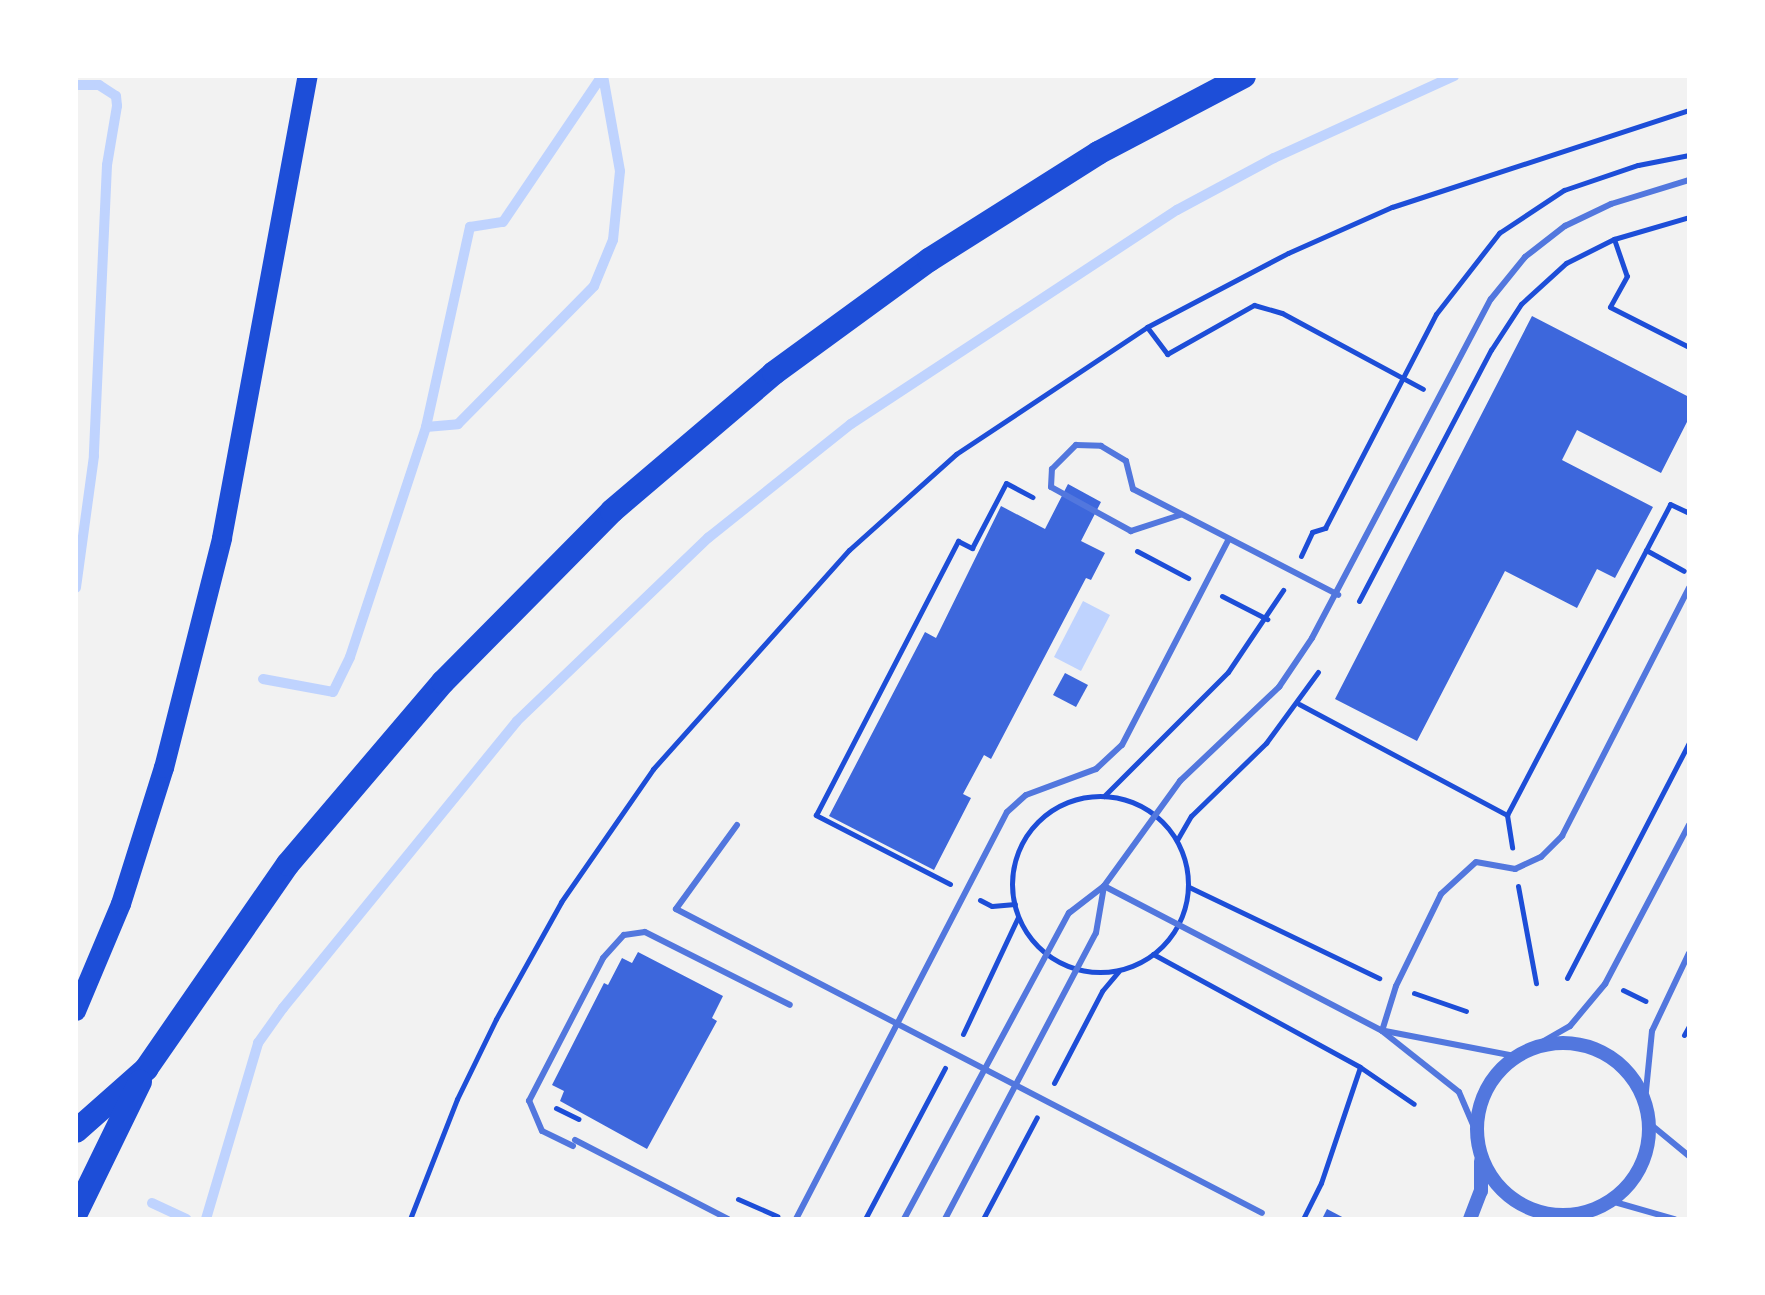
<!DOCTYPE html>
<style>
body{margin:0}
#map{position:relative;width:1765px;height:1295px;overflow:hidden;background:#f2f2f2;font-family:Quicksand,sans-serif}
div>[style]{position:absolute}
.water>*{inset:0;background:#bfd3fe}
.stream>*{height:10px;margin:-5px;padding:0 5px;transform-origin:5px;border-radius:5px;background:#bfd3fe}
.building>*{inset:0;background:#3d67dc}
.path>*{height:5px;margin:-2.5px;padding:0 2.5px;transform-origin:2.5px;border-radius:2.5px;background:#1d4ed8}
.path>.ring{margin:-2.5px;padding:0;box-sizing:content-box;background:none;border:5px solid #1d4ed8;border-radius:50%}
.service>*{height:6px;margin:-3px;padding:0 3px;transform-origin:3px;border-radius:3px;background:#5277de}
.tertiary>*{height:14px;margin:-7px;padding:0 7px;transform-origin:7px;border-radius:7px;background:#5277de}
.tertiary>.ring{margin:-7px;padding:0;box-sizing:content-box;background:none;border:14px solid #5277de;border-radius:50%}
.primary>*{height:20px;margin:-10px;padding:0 10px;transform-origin:10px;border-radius:10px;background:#1d4ed8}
.motorway>*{height:24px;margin:-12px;padding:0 12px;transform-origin:12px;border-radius:12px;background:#1d4ed8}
span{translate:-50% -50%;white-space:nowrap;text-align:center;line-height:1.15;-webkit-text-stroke:6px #fff;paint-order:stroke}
.frame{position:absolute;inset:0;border:78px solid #fff;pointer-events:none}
</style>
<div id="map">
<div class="water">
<i style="clip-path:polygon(1083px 601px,1110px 615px,1081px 671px,1054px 657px)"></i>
</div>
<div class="stream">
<i style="left:76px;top:85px;width:23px"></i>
<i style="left:99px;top:85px;width:20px;rotate:33deg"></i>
<i style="left:116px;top:96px;width:10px;rotate:84deg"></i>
<i style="left:117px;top:106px;width:60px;rotate:99.6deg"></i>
<i style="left:107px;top:165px;width:291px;rotate:92.6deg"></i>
<i style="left:94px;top:456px;width:133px;rotate:97.8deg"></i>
<i style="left:426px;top:427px;width:32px;rotate:-5deg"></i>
<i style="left:458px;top:424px;width:194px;rotate:-45.4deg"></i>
<i style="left:594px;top:286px;width:50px;rotate:-67.6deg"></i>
<i style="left:613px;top:240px;width:69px;rotate:-84.2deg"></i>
<i style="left:620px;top:171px;width:97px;rotate:-100.1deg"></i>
<i style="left:263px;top:679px;width:71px;rotate:10.5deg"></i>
<i style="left:333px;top:692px;width:39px;rotate:-64deg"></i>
<i style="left:350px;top:657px;width:242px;rotate:-71.7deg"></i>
<i style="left:426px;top:427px;width:205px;rotate:-77.6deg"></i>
<i style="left:470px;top:227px;width:33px;rotate:-9deg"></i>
<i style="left:503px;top:222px;width:176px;rotate:-55.9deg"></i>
<i style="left:152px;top:1203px;width:38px;rotate:25deg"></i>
<i style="left:206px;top:1219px;width:184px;rotate:-73.5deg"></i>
<i style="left:258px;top:1043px;width:43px;rotate:-54.5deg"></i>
<i style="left:283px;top:1008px;width:370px;rotate:-50.8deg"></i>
<i style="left:517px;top:721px;width:265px;rotate:-43.8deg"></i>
<i style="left:708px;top:538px;width:183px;rotate:-38.6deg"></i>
<i style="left:851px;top:424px;width:390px;rotate:-33.3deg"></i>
<i style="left:1177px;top:210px;width:110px;rotate:-28.2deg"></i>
<i style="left:1274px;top:158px;width:198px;rotate:-24.5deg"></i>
</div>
<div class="building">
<i style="clip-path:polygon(1532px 316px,1689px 397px,1689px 418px,1661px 473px,1577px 430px,1562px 460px,1653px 507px,1615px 578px,1597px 569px,1577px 608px,1505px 571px,1417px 741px,1335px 699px)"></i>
<i style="clip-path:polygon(1068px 484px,1101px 502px,1081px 541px,1105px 553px,1091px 580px,1086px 578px,991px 759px,984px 755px,963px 794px,971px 798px,934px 870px,829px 816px,925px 632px,936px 638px,1001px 506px,1045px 529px)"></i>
<i style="clip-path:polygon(1065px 673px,1088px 685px,1076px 707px,1053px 695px)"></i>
<i style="clip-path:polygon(638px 952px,723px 996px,712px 1018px,717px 1021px,647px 1149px,560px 1101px,564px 1091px,552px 1085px,604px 983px,608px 985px,622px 958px,632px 963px)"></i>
<i style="clip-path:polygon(1327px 1209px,1346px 1219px,1322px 1219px)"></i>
</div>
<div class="path">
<i style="left:1614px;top:239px;width:39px;rotate:71deg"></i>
<i style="left:1627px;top:276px;width:35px;rotate:119deg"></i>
<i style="left:1610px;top:307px;width:89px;rotate:26.9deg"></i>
<i style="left:1147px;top:327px;width:34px;rotate:53deg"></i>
<i style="left:1167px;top:354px;width:100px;rotate:-29.4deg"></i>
<i style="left:1254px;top:305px;width:29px;rotate:16deg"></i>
<i style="left:1282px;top:313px;width:160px;rotate:28.3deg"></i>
<i style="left:1646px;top:550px;width:43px;rotate:28.9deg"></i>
<i style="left:1137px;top:551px;width:58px;rotate:27.9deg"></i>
<i style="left:1301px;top:556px;width:26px;rotate:-65deg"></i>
<i style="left:1312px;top:532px;width:14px;rotate:-17deg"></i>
<i style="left:1325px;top:528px;width:241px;rotate:-62.6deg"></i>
<i style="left:1436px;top:314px;width:103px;rotate:-52.1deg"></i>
<i style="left:1499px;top:233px;width:78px;rotate:-33.5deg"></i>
<i style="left:1564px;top:190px;width:78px;rotate:-18.7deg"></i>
<i style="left:1638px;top:165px;width:52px;rotate:-11.1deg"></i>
<i style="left:1222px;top:596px;width:51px;rotate:27.1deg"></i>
<i style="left:1359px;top:601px;width:284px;rotate:-62.3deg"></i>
<i style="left:1491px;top:350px;width:55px;rotate:-56.9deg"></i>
<i style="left:1521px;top:304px;width:61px;rotate:-42.3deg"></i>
<i style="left:1566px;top:263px;width:54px;rotate:-26.6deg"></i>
<i style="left:1614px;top:239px;width:78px;rotate:-16.3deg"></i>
<i style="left:1299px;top:704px;width:236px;rotate:28.1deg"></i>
<i style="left:1507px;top:815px;width:351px;rotate:-62.3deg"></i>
<i style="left:1670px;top:504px;width:21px;rotate:25deg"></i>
<i class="ring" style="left:1012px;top:796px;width:171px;height:171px"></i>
<i style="left:1104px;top:796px;width:175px;rotate:-45deg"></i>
<i style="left:1228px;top:672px;width:99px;rotate:-56.1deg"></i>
<i style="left:1507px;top:815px;width:33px;rotate:81deg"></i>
<i style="left:1177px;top:840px;width:28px;rotate:-60deg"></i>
<i style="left:1191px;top:816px;width:105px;rotate:-44.2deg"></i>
<i style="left:1266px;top:743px;width:88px;rotate:-53.8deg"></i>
<i style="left:950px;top:884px;width:151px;rotate:-152.8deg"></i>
<i style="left:816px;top:815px;width:309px;rotate:-62.6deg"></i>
<i style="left:958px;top:541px;width:16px;rotate:27deg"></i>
<i style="left:972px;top:548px;width:73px;rotate:-62.4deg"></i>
<i style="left:1006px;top:483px;width:30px;rotate:28deg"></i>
<i style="left:1518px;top:886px;width:99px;rotate:79.5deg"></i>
<i style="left:1189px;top:887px;width:211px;rotate:25.6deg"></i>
<i style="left:980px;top:900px;width:13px;rotate:27deg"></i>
<i style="left:992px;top:906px;width:23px;rotate:-5deg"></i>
<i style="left:1153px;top:954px;width:236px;rotate:28.6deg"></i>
<i style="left:1360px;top:1067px;width:65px;rotate:34.4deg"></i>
<i style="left:1567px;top:978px;width:265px;rotate:-62.6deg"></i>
<i style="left:1623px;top:990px;width:25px;rotate:26deg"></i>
<i style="left:1414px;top:993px;width:55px;rotate:19.1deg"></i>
<i style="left:963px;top:1034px;width:129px;rotate:-64.8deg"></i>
<i style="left:1684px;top:1035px;width:10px;rotate:-61deg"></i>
<i style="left:1054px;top:1083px;width:104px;rotate:-62.4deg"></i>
<i style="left:1102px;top:991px;width:26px;rotate:-50deg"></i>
<i style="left:556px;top:1108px;width:25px;rotate:26deg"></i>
<i style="left:738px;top:1199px;width:43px;rotate:23.6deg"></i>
<i style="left:410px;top:1219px;width:129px;rotate:-68.6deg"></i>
<i style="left:457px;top:1099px;width:89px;rotate:-64deg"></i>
<i style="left:496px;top:1019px;width:134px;rotate:-60.9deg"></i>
<i style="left:561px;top:902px;width:162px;rotate:-55.3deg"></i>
<i style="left:653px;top:769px;width:294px;rotate:-48.2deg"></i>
<i style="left:849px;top:550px;width:144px;rotate:-41.9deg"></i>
<i style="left:956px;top:454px;width:229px;rotate:-33.6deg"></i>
<i style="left:1147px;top:327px;width:159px;rotate:-27.7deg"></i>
<i style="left:1288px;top:253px;width:114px;rotate:-23.9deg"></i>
<i style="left:1392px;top:207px;width:312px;rotate:-18.1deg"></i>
<i style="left:865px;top:1219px;width:171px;rotate:-62.1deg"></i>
<i style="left:983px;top:1219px;width:115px;rotate:-62.1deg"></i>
<i style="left:1303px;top:1219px;width:40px;rotate:-63.4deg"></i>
<i style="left:1321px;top:1183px;width:122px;rotate:-71.4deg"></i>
</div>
<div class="service">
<i style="left:1180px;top:515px;width:52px;rotate:161.9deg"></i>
<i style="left:1131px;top:531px;width:91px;rotate:-151.2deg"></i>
<i style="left:1051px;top:487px;width:18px;rotate:-87deg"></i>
<i style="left:1052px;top:469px;width:34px;rotate:-45deg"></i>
<i style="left:1076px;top:445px;width:25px;rotate:2deg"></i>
<i style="left:1101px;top:446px;width:29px;rotate:31deg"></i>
<i style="left:1126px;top:461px;width:29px;rotate:76deg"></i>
<i style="left:1133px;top:489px;width:231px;rotate:27.3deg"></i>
<i style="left:737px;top:825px;width:104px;rotate:126deg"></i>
<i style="left:676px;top:909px;width:660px;rotate:27.42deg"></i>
<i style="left:1104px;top:886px;width:314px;rotate:27.5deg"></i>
<i style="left:1382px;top:1031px;width:98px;rotate:38.4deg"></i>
<i style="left:1459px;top:1092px;width:46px;rotate:66.8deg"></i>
<i style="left:1382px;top:1031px;width:47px;rotate:-72.7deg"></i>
<i style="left:1396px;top:986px;width:102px;rotate:-63.9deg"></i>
<i style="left:1441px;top:894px;width:47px;rotate:-42.4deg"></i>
<i style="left:1476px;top:862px;width:40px;rotate:10deg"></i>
<i style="left:1515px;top:869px;width:29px;rotate:-25deg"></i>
<i style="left:1541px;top:857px;width:30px;rotate:-45deg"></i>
<i style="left:1562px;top:836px;width:279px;rotate:-62.9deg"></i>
<i style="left:1385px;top:1031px;width:132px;rotate:10.9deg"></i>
<i style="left:1535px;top:1046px;width:40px;rotate:-29.7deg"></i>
<i style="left:1570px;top:1026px;width:55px;rotate:-50.2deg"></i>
<i style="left:1605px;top:984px;width:180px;rotate:-62.2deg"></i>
<i style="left:1645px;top:1101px;width:70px;rotate:-84.3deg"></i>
<i style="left:1652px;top:1031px;width:86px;rotate:-64.6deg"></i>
<i style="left:1649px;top:1123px;width:52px;rotate:39.5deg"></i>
<i style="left:575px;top:1140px;width:172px;rotate:27.3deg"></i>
<i style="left:573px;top:1146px;width:34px;rotate:-154deg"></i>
<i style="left:542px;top:1131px;width:33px;rotate:-113deg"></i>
<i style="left:529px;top:1101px;width:161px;rotate:-62.6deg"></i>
<i style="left:603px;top:958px;width:31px;rotate:-48deg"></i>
<i style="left:624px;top:935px;width:21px;rotate:-8deg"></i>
<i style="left:645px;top:932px;width:162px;rotate:26.7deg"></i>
<i style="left:1611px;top:1201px;width:66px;rotate:15.9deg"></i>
<i style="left:796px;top:1219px;width:458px;rotate:-62.6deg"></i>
<i style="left:1007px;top:812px;width:25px;rotate:-42deg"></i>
<i style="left:1026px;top:795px;width:75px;rotate:-20.4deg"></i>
<i style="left:1096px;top:769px;width:35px;rotate:-43deg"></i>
<i style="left:1122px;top:745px;width:232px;rotate:-62.6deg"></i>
<i style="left:904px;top:1219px;width:348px;rotate:-61.7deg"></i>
<i style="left:1069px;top:913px;width:44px;rotate:-37.6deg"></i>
<i style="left:1104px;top:886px;width:130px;rotate:-54.1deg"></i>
<i style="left:1180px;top:781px;width:137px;rotate:-43.5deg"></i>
<i style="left:1279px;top:687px;width:59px;rotate:-56deg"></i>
<i style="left:1312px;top:638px;width:383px;rotate:-62.2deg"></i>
<i style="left:1491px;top:299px;width:54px;rotate:-51deg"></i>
<i style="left:1525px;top:257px;width:51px;rotate:-37.8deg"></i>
<i style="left:1565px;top:226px;width:51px;rotate:-25.6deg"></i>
<i style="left:1611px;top:204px;width:82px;rotate:-17.1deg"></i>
<i style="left:945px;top:1219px;width:323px;rotate:-62.2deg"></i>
<i style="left:1096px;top:933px;width:48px;rotate:-80.3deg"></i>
</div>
<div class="tertiary">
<i class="ring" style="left:1477px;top:1043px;width:158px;height:158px"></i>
<i style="left:1470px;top:1219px;width:30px;rotate:-69deg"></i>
<i style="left:1481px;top:1191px;width:30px;rotate:-90deg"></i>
</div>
<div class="primary">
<i style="left:76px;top:1011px;width:116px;rotate:-67.2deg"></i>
<i style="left:121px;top:904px;width:143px;rotate:-72.5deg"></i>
<i style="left:164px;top:768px;width:237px;rotate:-75.8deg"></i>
<i style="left:222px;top:538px;width:470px;rotate:-79.5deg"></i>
</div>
<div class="motorway">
<i style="left:76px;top:1131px;width:94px;rotate:-41.5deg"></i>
<i style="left:146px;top:1069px;width:249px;rotate:-55.3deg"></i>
<i style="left:288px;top:864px;width:239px;rotate:-49.6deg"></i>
<i style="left:443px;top:682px;width:240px;rotate:-45.3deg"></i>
<i style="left:612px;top:511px;width:213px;rotate:-40.4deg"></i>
<i style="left:774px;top:373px;width:192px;rotate:-36.1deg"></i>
<i style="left:929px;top:260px;width:200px;rotate:-32.3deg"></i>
<i style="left:1098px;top:153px;width:165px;rotate:-27.8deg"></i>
<i style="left:76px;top:1213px;width:146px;rotate:-64deg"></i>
</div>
<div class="frame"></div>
</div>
